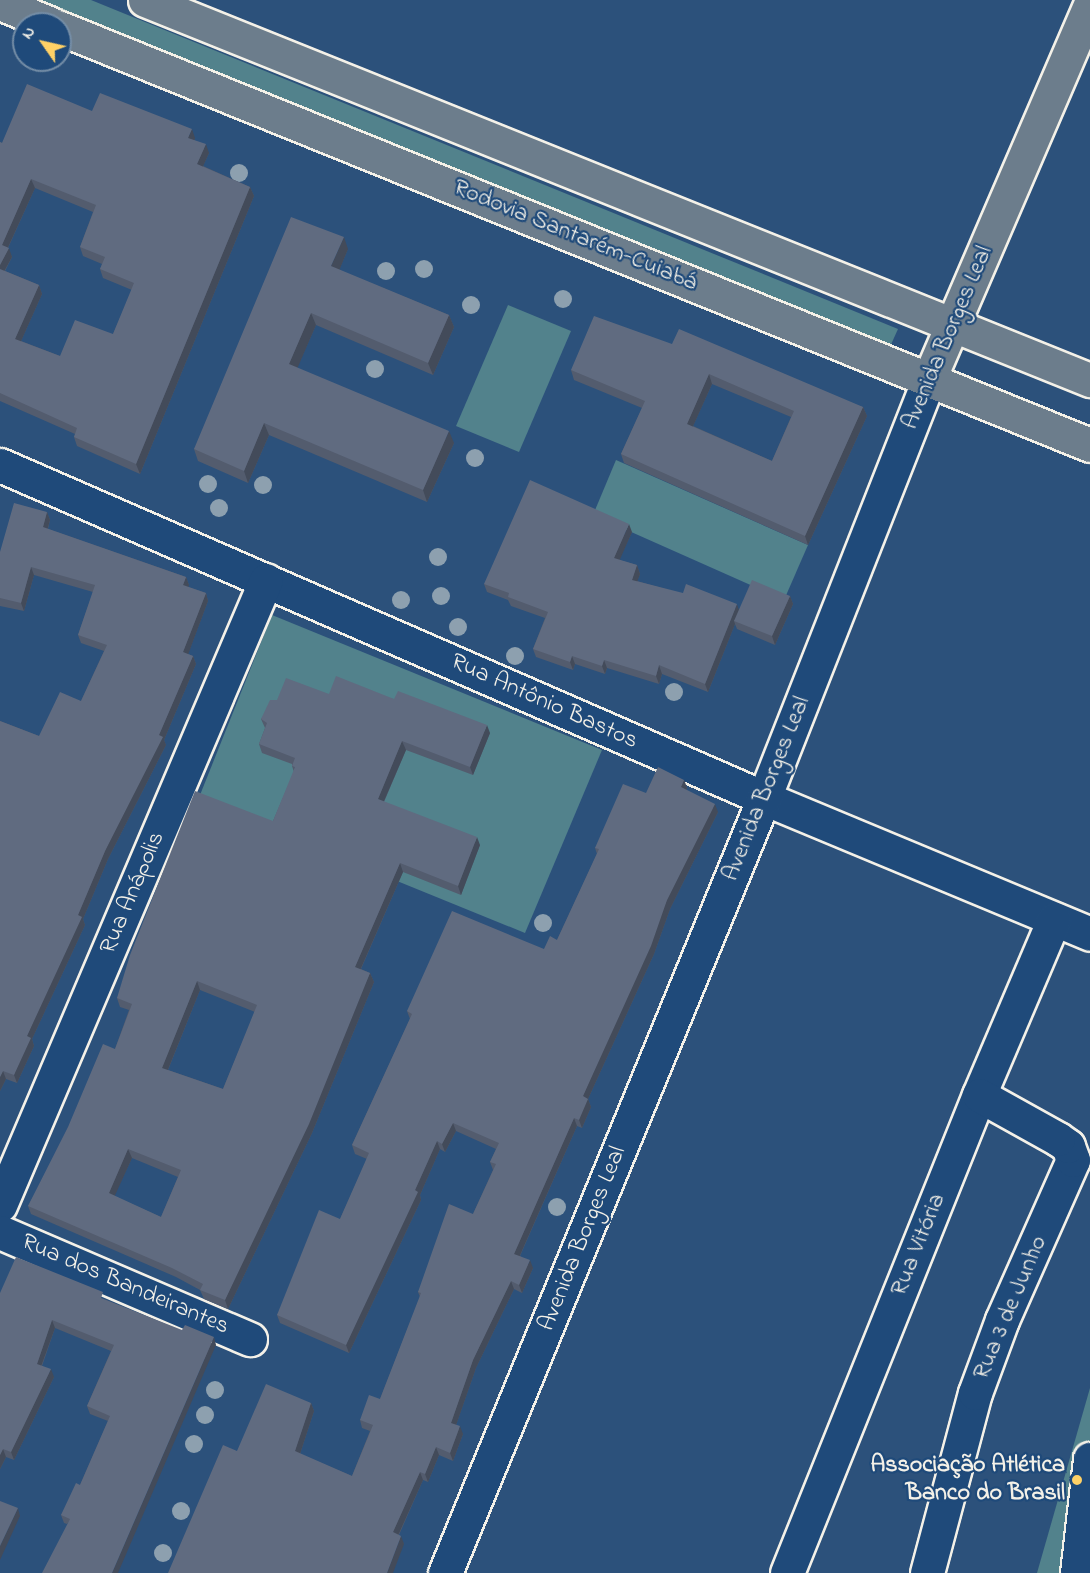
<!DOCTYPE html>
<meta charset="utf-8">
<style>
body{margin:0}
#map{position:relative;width:1090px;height:1573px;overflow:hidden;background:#2c517b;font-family:"Indie Flower",sans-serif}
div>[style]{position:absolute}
.green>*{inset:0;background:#52828c}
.roads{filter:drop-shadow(2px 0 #f4f1e8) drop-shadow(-2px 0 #f4f1e8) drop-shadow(0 2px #f4f1e8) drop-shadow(0 -2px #f4f1e8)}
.minor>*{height:33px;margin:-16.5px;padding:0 16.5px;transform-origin:16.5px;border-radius:16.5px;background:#1f4a7a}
.major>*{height:33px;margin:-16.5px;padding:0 16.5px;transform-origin:16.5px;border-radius:16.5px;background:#6c7d8c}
.highway>*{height:33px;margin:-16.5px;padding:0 16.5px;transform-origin:16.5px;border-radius:16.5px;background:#6c7d8c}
.trees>*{width:18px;height:18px;margin:-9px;border-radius:50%;background:#8da0af}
.wall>*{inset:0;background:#535c6e}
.shaded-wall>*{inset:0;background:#434b5a}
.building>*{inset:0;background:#606b80}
.dots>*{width:16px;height:16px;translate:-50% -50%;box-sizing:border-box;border:3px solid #1f4a7a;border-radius:50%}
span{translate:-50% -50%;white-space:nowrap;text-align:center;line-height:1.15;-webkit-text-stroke:4.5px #1f4a7a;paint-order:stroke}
.street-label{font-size:24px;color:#f4f1e8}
.poi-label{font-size:24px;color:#f4f1e8;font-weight:700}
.right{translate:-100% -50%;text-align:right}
.north{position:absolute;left:12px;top:12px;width:60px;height:60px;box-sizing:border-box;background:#1f4a7a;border:2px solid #748da6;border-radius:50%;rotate:304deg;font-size:16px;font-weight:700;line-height:24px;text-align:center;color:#f4f1e8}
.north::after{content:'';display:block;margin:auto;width:21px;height:27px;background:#ffd166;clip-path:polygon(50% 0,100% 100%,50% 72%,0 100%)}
</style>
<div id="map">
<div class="green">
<i style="clip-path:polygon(35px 0,91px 0,898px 329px,889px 349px)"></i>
<i style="clip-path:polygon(508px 305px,571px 331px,519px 452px,456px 426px)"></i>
<i style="clip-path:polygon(616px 460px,808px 545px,784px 600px,593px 515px)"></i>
<i style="clip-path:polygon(272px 615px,602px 750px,525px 933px,198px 800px)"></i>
<i style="clip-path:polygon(1090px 1388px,1090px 1573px,1037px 1573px)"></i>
</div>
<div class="roads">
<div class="minor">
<i style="left:0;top:465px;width:833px;rotate:23.55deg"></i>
<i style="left:764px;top:798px;width:353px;rotate:22.6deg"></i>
<i style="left:0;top:1205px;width:679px;rotate:-66.95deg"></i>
<i style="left:0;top:1232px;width:272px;rotate:23.2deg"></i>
<i style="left:445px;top:1573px;width:838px;rotate:-67.63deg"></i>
<i style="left:764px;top:798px;width:450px;rotate:-68.5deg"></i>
<i style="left:787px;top:1573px;width:515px;rotate:-68.12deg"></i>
<i style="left:979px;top:1095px;width:191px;rotate:-66.9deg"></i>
<i style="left:927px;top:1573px;width:186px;rotate:-75.1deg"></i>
<i style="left:975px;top:1393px;width:78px;rotate:-69.7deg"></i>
<i style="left:1002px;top:1320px;width:175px;rotate:-66.1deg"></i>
<i style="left:1073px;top:1160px;width:15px;rotate:-110deg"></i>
<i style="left:1068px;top:1146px;width:12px;rotate:-145deg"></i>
<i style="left:1058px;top:1139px;width:90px;rotate:-150.9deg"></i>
<i style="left:1077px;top:1573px;width:115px;rotate:-83.5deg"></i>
</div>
<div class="major">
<i style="left:929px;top:379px;width:406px;rotate:-66.7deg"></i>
</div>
<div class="highway">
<i style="left:145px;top:0;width:1019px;rotate:21.91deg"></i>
<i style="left:0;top:3px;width:55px;rotate:22.4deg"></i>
<i style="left:60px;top:28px;width:1111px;rotate:22.04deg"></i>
</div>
</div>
<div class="trees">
<i style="left:239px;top:173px"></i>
<i style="left:424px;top:269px"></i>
<i style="left:386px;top:271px"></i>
<i style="left:563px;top:299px"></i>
<i style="left:471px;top:305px"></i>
<i style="left:375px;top:369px"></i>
<i style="left:475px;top:458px"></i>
<i style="left:208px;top:484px"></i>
<i style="left:263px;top:485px"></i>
<i style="left:219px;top:508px"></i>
<i style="left:438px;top:557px"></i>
<i style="left:441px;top:596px"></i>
<i style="left:401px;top:600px"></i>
<i style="left:458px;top:627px"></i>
<i style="left:515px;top:656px"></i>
<i style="left:674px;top:692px"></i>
<i style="left:543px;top:923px"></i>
<i style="left:557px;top:1207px"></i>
<i style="left:215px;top:1390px"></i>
<i style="left:205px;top:1415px"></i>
<i style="left:194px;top:1444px"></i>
<i style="left:181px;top:1511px"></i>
<i style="left:163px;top:1553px"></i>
</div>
<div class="wall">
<i style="clip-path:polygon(evenodd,92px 111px,195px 138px,194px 140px,209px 153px,203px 166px,250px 187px,254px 196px,140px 474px,77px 446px,74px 437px,75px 434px,0 401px,0 142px,2px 143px,92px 111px,35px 188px,93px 212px,80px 247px,83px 256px,102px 264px,100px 269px,103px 278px,132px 290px,113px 334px,60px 356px,21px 341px,42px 294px,39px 285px,5px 271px,12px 257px,8px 248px,35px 188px)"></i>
<i style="clip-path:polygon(348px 249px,339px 270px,449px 315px,454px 327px,433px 375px,316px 325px,297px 368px,454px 443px,427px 502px,269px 435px,248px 483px,198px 461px,194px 449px)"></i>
<i style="clip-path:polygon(evenodd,672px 344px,863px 407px,867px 416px,808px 545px,624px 463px,621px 454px,642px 408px,574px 380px,571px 370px,672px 344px,712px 384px,791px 417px,772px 461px,693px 426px,712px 384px)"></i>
<i style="clip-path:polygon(47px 512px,50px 520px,48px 529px,186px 577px,189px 585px,188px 587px,206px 593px,208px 601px,188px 654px,193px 656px,196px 664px,164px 740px,166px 745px,108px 859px,83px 919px,85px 925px,32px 1039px,34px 1046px,17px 1083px,6px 1079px,0 1091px,0 721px,39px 736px,81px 701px,104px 651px,81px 643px,78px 635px,93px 592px,34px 575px,24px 611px,0 606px,0 552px)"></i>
<i style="clip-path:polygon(632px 532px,619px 560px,637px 565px,640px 574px,637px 581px,739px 610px,790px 596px,793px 604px,775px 645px,737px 629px,735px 624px,708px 692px,662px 674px,659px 684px,607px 668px,605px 674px,575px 664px,573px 670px,536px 657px,533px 649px,545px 618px,511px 606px,508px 600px,487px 592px,484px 584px)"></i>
<i style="clip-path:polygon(evenodd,329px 694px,394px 699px,490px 733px,473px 775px,406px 750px,384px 802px,480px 845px,461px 895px,403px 872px,361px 969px,370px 973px,374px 982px,312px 1133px,228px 1309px,204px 1299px,200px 1290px,176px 1277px,31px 1214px,28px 1206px,115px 1049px,129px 1010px,120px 1007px,117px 998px,273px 821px,294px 772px,292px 766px,292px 764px,262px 753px,259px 744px,265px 728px,261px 719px,277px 700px,329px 694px,200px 990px,255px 1012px,223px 1089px,168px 1070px,200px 990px,329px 694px,132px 1158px,178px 1177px,161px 1217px,114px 1196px,132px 1158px)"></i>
<i style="clip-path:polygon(684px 780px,687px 788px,686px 790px,718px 812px,670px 909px,654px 954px,588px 1099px,591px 1107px,582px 1128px,577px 1126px,520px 1256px,533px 1268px,522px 1293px,514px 1289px,476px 1368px,456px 1425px,463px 1434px,453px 1461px,439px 1455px,428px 1482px,423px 1480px,399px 1535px,404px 1544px,237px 1451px,311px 1403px,314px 1411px,300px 1454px,352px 1476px,370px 1431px,362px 1428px,360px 1420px,380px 1399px,420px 1297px,418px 1292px,473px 1214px,493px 1170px,490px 1162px,496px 1149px,456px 1131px,445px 1152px,440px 1149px,420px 1195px,421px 1200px,349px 1353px,280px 1323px,277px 1315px,340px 1219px,367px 1159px,355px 1154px,352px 1145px,410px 1019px,407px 1011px,544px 949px,557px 940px,597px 854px,595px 848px,646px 793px)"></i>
<i style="clip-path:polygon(0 1293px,106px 1300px,216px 1345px,67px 1524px,64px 1523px,61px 1515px,80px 1485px,108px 1421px,90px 1414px,87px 1406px,111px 1351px,55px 1328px,42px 1366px,54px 1377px,14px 1460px,6px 1457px,0 1469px)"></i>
</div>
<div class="shaded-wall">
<i style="clip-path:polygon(192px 129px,195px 138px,192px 147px,188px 138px)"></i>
<i style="clip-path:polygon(206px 144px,209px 153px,200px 173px,197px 164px)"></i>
<i style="clip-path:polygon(31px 179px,35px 188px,5px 254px,2px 245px)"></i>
<i style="clip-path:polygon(250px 187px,254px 196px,140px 474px,136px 464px)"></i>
<i style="clip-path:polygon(344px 237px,348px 249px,336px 278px,331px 266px)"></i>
<i style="clip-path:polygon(9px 248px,12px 257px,1px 277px,0 273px,0 265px)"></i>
<i style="clip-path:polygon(39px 285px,42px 294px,18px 348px,15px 339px)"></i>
<i style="clip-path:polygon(311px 313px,316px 325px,294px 376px,289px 364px)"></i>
<i style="clip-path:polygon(449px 315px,454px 327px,433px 375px,428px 363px)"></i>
<i style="clip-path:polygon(709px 374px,712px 384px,690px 433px,687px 424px)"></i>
<i style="clip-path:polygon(863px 407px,867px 416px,808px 545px,805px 536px)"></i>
<i style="clip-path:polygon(264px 423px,269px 435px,248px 483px,244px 471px)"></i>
<i style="clip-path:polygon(449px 431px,454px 443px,427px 502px,423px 490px)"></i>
<i style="clip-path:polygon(47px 512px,50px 520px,46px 535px,43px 527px)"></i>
<i style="clip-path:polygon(629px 524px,632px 532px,617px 566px,614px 558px)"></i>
<i style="clip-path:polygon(637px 565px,640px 574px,635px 588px,632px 580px)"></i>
<i style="clip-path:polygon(31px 567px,34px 575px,24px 611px,21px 603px)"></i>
<i style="clip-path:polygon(186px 577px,189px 585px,186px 594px,183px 585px)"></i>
<i style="clip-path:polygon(206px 593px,208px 601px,186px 660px,183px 652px)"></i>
<i style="clip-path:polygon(790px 596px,793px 604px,775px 645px,772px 636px)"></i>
<i style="clip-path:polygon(737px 604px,740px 613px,734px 621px,735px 624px,708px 692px,705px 684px)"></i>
<i style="clip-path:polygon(193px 656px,196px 664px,164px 740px,166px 745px,108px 859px,83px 919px,85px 925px,32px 1039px,34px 1046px,17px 1083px,14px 1075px,27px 1036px,105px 851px,159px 735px)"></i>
<i style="clip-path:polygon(572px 656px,575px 664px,573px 670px,570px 662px)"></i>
<i style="clip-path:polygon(604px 660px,607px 668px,605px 674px,602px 666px)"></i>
<i style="clip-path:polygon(659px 665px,662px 674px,659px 684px,656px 676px)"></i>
<i style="clip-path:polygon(487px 725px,490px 733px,473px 775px,470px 767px)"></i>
<i style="clip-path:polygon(402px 741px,406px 750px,381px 808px,378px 799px)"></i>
<i style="clip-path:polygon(684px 780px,687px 788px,684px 795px,681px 787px)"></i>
<i style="clip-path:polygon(715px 804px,718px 812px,670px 909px,654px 954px,588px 1099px,591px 1107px,582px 1128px,579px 1120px,583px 1096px,667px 900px)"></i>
<i style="clip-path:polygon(477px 837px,480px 845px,461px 895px,458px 886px)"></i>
<i style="clip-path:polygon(400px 863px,403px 872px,358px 975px,355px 967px)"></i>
<i style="clip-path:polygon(370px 973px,374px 982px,312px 1133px,228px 1309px,225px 1300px)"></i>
<i style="clip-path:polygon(197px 981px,200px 990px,165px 1077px,162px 1068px)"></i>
<i style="clip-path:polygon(3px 1071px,6px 1079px,0 1091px,0 1077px)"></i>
<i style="clip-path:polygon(574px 1118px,577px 1126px,517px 1262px,514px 1254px)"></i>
<i style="clip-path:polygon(453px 1123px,456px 1131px,445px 1152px,442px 1144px)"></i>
<i style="clip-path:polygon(437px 1141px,440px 1149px,420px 1195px,421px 1200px,349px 1353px,346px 1345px)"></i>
<i style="clip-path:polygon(128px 1149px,132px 1158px,112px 1202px,109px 1193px)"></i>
<i style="clip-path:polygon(530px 1260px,533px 1268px,522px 1293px,519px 1285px)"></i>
<i style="clip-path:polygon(511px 1281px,514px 1289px,476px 1368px,454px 1431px,451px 1423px,473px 1360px)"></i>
<i style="clip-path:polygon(52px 1320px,55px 1328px,39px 1372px,37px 1364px)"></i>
<i style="clip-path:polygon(214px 1337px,216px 1345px,118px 1573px,112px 1573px)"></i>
<i style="clip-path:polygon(51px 1369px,54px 1377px,14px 1460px,11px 1452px)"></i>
<i style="clip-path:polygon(311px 1403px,314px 1411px,298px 1460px,295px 1451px)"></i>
<i style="clip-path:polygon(460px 1426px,463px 1434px,453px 1461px,450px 1453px)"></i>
<i style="clip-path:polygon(436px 1447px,439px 1455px,428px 1482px,425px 1474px)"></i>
<i style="clip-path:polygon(3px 1449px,6px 1457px,0 1469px,0 1455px)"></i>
<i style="clip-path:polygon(420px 1472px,423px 1480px,396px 1540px,393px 1532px)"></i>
<i style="clip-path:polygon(18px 1508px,20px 1516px,0 1560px,0 1546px)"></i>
<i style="clip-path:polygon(401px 1536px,404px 1544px,393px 1573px,387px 1573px)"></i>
</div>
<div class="building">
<i style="clip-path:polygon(27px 84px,92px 111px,100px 93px,192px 129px,188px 138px,206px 144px,197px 164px,250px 187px,136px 464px,74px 437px,77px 428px,0 393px,0 269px,39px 285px,15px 339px,60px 356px,75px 320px,113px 334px,134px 283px,100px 269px,105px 257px,80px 247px,96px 205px,31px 179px,2px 245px,9px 248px,0 265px,0 142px,2px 143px)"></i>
<i style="clip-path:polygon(291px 217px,344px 237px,331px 266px,449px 315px,428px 363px,311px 313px,289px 364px,449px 431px,423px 490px,264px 423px,244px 471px,194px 449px)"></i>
<i style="clip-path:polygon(evenodd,594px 316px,672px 344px,679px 329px,863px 407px,805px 536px,621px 454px,645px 401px,571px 370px,594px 316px,709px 374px,794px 411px,772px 461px,687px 424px,709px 374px)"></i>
<i style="clip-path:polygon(530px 480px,629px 524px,614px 558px,637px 565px,632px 580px,683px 593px,686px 584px,737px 604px,705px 684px,659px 665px,656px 676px,604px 660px,602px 666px,572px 656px,570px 662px,533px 649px,548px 612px,508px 597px,509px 593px,484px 584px)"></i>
<i style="clip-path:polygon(14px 503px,47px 512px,43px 527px,186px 577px,183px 585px,206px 593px,183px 652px,193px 656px,159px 735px,163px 737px,105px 851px,78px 915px,82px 917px,27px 1036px,31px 1038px,14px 1075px,3px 1071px,0 1077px,0 721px,39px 736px,60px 692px,81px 701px,107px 645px,78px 635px,95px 585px,31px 567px,21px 603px,0 598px,0 552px)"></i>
<i style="clip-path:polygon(752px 580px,790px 596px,772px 636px,734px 621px)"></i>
<i style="clip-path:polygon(evenodd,336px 676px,394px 699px,398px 691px,487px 725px,470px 767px,402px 741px,378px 799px,477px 837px,458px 886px,400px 863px,355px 967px,370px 973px,309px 1124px,225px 1300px,200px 1290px,203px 1284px,172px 1268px,28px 1206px,68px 1127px,103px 1044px,115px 1049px,132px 1004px,117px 998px,130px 955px,195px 791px,273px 821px,295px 767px,292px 766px,295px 758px,259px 744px,267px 723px,261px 719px,270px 700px,277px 700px,286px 678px,329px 694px,336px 676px,197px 981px,257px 1005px,223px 1089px,162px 1068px,197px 981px,336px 676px,128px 1149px,181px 1170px,161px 1217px,109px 1193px,128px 1149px)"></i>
<i style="clip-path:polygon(658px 767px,684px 780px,681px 787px,715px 804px,667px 900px,651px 946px,583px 1096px,588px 1099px,579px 1120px,574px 1118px,514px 1254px,530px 1260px,519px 1285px,511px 1281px,473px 1360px,451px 1423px,460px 1426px,450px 1453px,436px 1447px,425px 1474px,420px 1472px,393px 1532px,401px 1536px,387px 1573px,168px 1573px,223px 1445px,237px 1451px,266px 1384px,311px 1403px,295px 1451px,352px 1476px,373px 1425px,360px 1420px,369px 1395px,380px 1399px,421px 1293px,418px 1292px,449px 1204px,473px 1214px,496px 1164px,490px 1162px,499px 1143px,453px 1123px,442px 1144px,437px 1141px,415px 1190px,418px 1192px,346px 1345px,277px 1315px,319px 1210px,340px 1219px,369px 1153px,352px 1145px,412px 1014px,407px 1011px,452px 911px,544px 949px,550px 936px,557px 940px,599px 849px,595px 848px,623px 784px,646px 793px)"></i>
<i style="clip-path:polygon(16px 1257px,103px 1292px,101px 1298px,182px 1330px,185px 1325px,214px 1337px,112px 1573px,42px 1573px,70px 1519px,61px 1515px,76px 1483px,80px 1485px,110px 1416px,87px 1406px,114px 1345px,52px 1320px,37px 1364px,51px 1369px,11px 1452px,3px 1449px,0 1455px,0 1293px)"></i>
<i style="clip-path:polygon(0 1501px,18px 1508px,0 1546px)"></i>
</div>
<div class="dots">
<i style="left:1077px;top:1480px;background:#ffd166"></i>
</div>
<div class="street-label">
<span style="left:575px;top:236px;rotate:22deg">Rodovia Santarém-Cuiabá</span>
<span style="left:948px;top:338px;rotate:-67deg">Avenida Borges Leal</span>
<span style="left:544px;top:702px;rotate:24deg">Rua Antônio Bastos</span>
<span style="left:767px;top:789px;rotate:-68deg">Avenida Borges Leal</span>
<span style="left:133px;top:893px;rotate:-67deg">Rua Anápolis</span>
<span style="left:583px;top:1239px;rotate:-68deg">Avenida Borges Leal</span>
<span style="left:919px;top:1245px;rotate:-68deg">Rua Vitória</span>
<span style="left:125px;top:1285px;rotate:23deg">Rua dos Bandeirantes</span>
<span style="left:1011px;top:1308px;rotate:-67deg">Rua 3 de Junho</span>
</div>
<div class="poi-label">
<span class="right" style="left:1065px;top:1480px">Associação Atlética<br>Banco do Brasil</span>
</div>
<div class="north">N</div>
</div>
